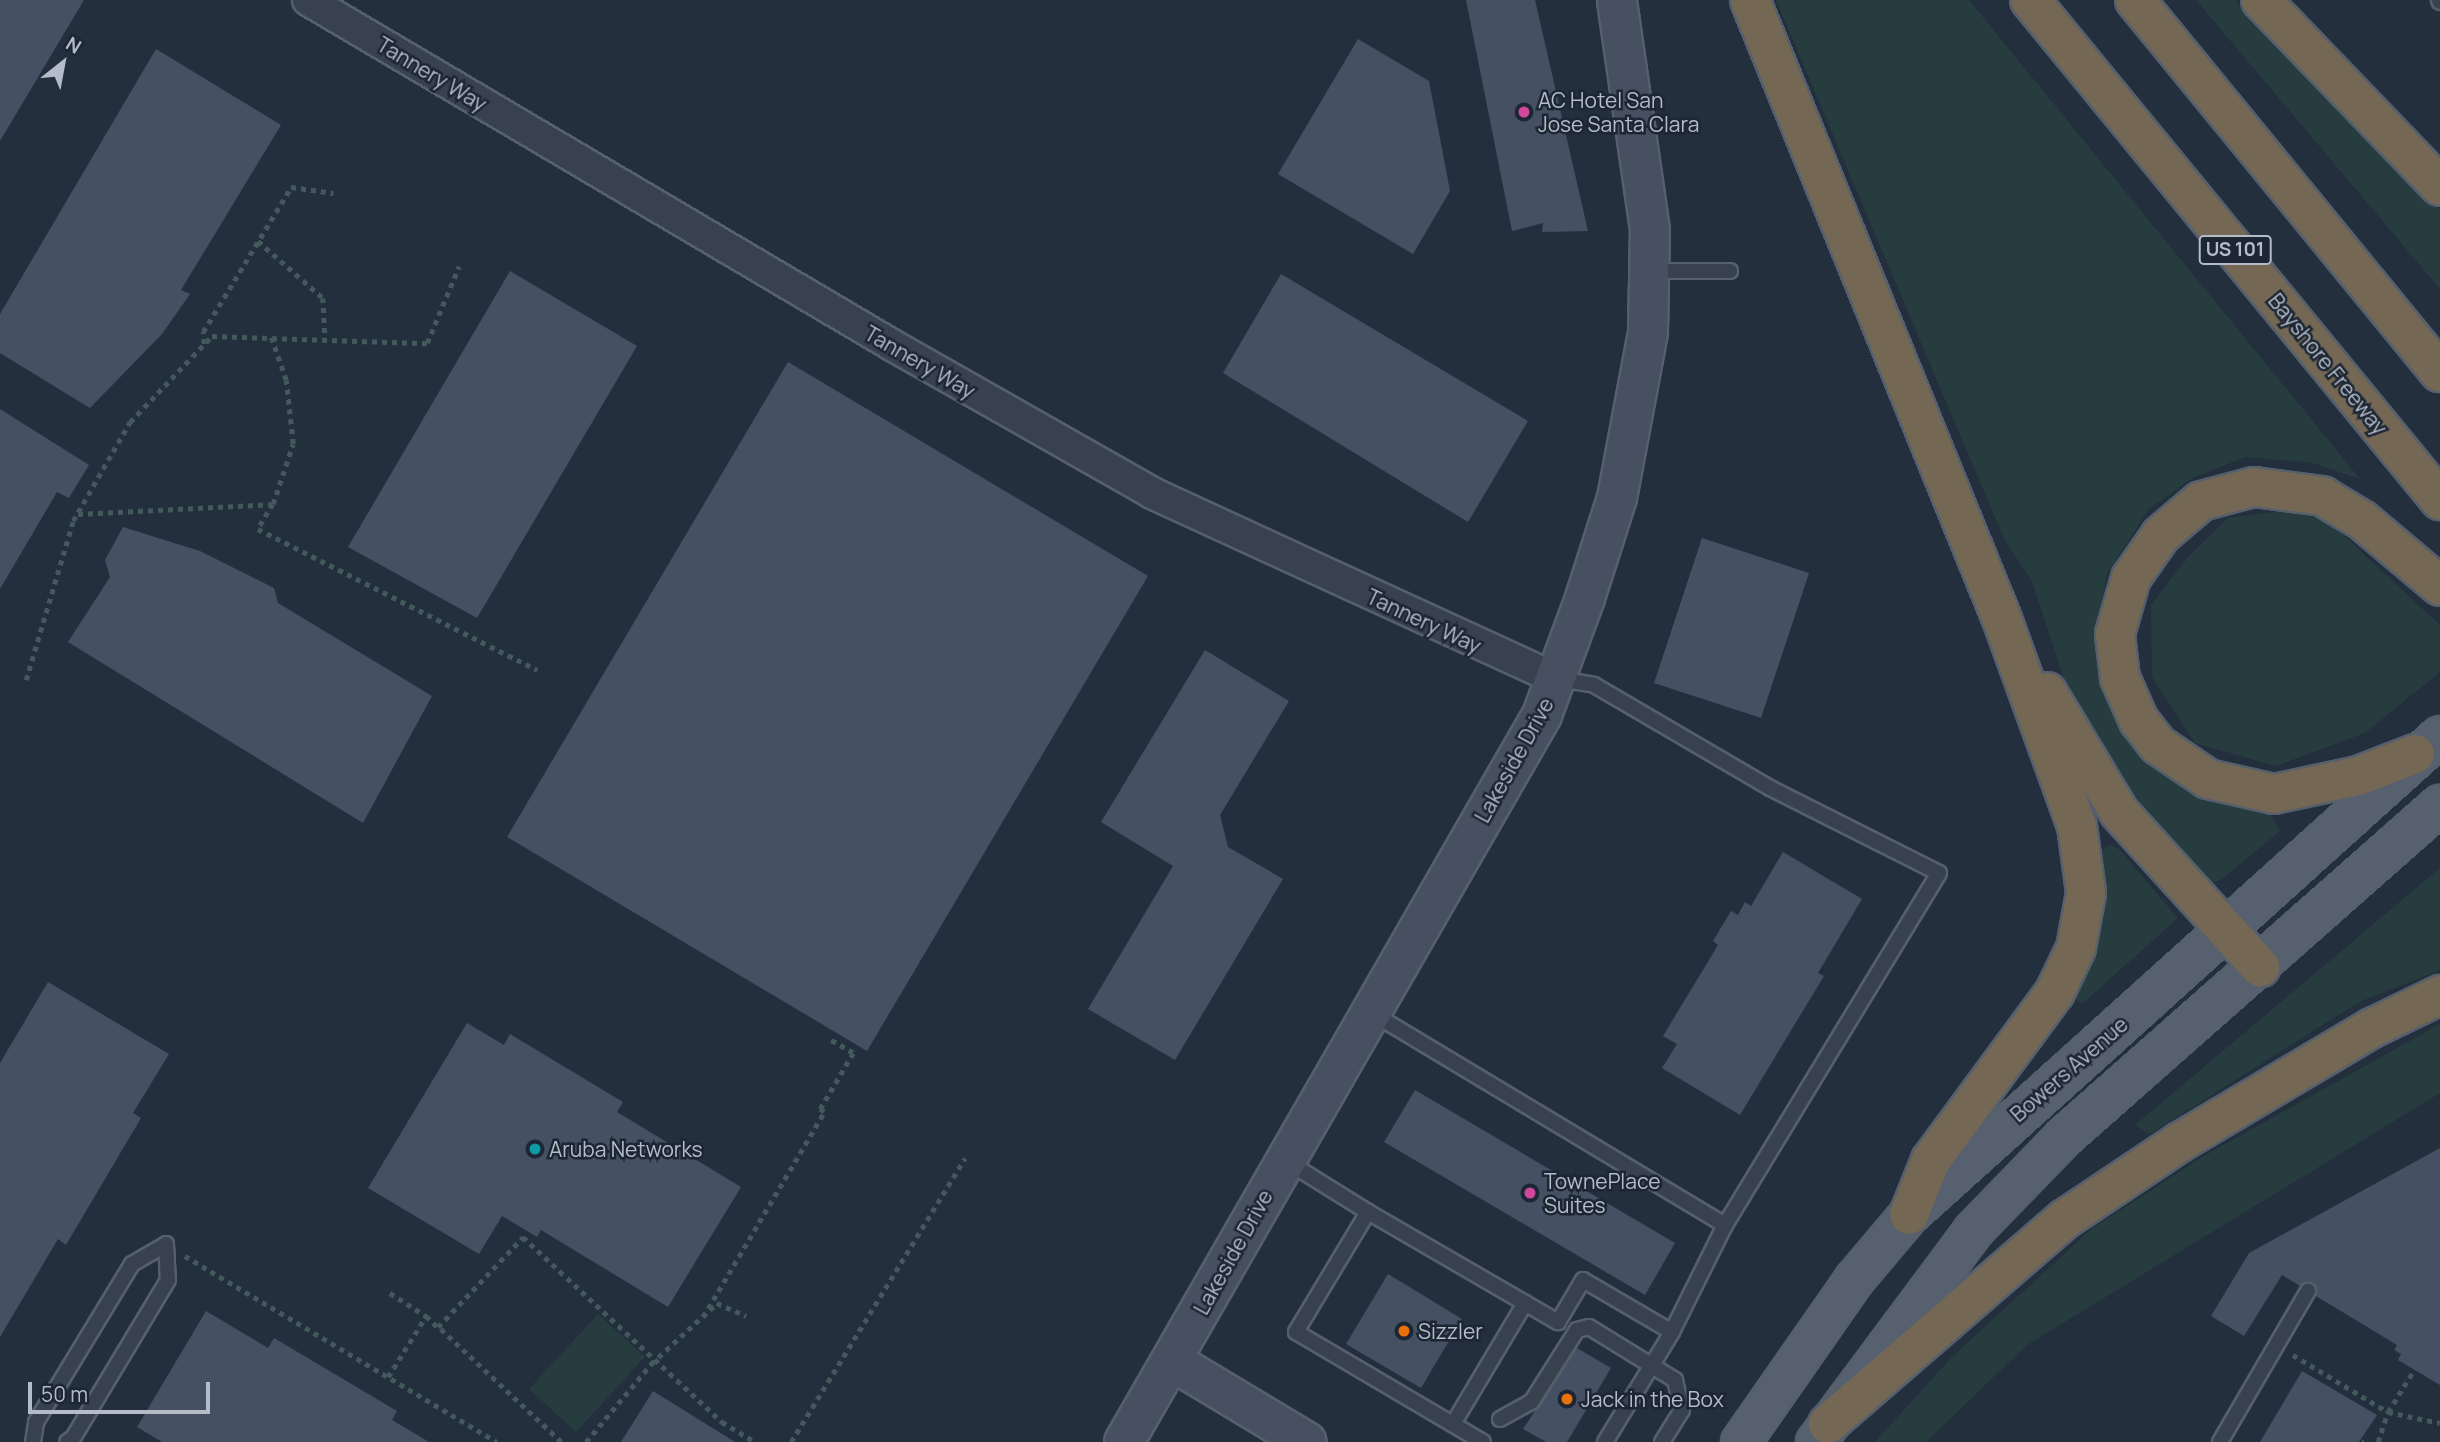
<!DOCTYPE html>
<style>
body{margin:0}
#map{position:relative;width:2440px;height:1442px;overflow:hidden;background:#242f3e;font-family:Manrope,sans-serif}
div>[style]{position:absolute}
.green>*{inset:0;background:#263c3f}
.building>*{inset:0;background:#455162}
.path>*{height:4.5px;margin-top:-2.25px;transform-origin:0;background:repeating-linear-gradient(90deg,#44595c 0 5px,transparent 0 10px)}
.roads{filter:drop-shadow(2px 0 #565f6c) drop-shadow(-2px 0 #565f6c) drop-shadow(0 2px #565f6c) drop-shadow(0 -2px #565f6c)}
.lane>*{height:14px;margin:-7px;padding:0 7px;transform-origin:7px;border-radius:7px;background:#38414e}
.street>*{height:30px;margin:-15px;padding:0 15px;transform-origin:15px;border-radius:15px;background:#38414e}
.secondary>*{height:38px;margin:-19px;padding:0 19px;transform-origin:19px;border-radius:19px;background:#465061}
.primary>*{height:38px;margin:-19px;padding:0 19px;transform-origin:19px;border-radius:19px;background:#56606e}
.highway>*{height:38px;margin:-19px;padding:0 19px;transform-origin:19px;border-radius:19px;background:#746855}
.dots>*{width:19px;height:19px;translate:-50% -50%;box-sizing:border-box;border:4px solid #1d2633;border-radius:50%}
span{translate:-50% -50%;white-space:nowrap;text-align:center;line-height:1.15;-webkit-text-stroke:5px #1d2633;paint-order:stroke}
.shield-label span{padding:2px 5px;background:#1d2633;border:2px solid;border-radius:5px;-webkit-text-stroke-width:0}
.shield-label{font-size:19px;color:#b4bcc9;font-weight:700}
.street-label{font-size:21px;color:#b4bcc9}
.poi-label{font-size:21px;color:#b4bcc9}
.left{translate:0 -50%;text-align:left}
.north{position:absolute;left:28px;top:28px;width:70px;height:70px;-webkit-text-stroke:5px #1d2633;paint-order:stroke;rotate:31deg;font-size:19px;font-weight:700;line-height:28px;text-align:center;color:#b4bcc9}
.north::after{content:'';display:block;margin:auto;width:24px;height:32px;background:#b4bcc9;clip-path:polygon(50% 0,100% 100%,50% 72%,0 100%)}
.scale{position:absolute;left:28px;top:1382px;width:182px;height:32px;box-sizing:border-box;border:4px solid #b4bcc9;border-top:0;padding-left:9px;font-size:21px;line-height:24px;white-space:nowrap;color:#b4bcc9;-webkit-text-stroke:5px #1d2633;paint-order:stroke}
</style>
<div id="map">
<div class="green">
<i style="clip-path:polygon(1776px 0,1969px 0,2360px 479px,2313px 463px,2246px 457px,2194px 477px,2149px 509px,2107px 574px,2095px 645px,2120px 728px,2176px 782px,2229px 805px,2270px 812px,2280px 831px,2222px 879px,2211px 884px,2197px 875px,2127px 787px,2066px 686px,2032px 581px,2005px 541px)"></i>
<i style="clip-path:polygon(2196px 0,2235px 0,2440px 210px,2440px 289px)"></i>
<i style="clip-path:polygon(2280px 511px,2326px 519px,2440px 625px,2440px 672px,2365px 733px,2276px 766px,2195px 743px,2152px 677px,2151px 605px,2189px 556px,2228px 518px)"></i>
<i style="clip-path:polygon(2110px 845px,2118px 848px,2178px 918px,2082px 1004px,2066px 992px,2101px 851px)"></i>
<i style="clip-path:polygon(2440px 868px,2440px 970px,2359px 1002px,2150px 1134px,2135px 1125px)"></i>
<i style="clip-path:polygon(2440px 1024px,2440px 1093px,2027px 1345px,1926px 1442px,1875px 1442px,1951px 1358px,2090px 1230px,2204px 1156px)"></i>
<i style="clip-path:polygon(598px 1314px,645px 1357px,576px 1432px,529px 1389px)"></i>
</div>
<div class="building">
<i style="clip-path:polygon(0 0,84px 0,0 141px)"></i>
<i style="clip-path:polygon(1466px 0,1535px 0,1588px 231px,1542px 232px,1543px 223px,1512px 231px)"></i>
<i style="clip-path:polygon(1358px 39px,1429px 81px,1450px 191px,1413px 254px,1278px 174px)"></i>
<i style="clip-path:polygon(156px 49px,281px 125px,181px 290px,190px 294px,162px 334px,90px 408px,0 353px,0 314px)"></i>
<i style="clip-path:polygon(510px 271px,637px 346px,477px 618px,348px 547px)"></i>
<i style="clip-path:polygon(1281px 274px,1528px 421px,1468px 522px,1223px 373px)"></i>
<i style="clip-path:polygon(788px 362px,1148px 576px,867px 1051px,507px 837px)"></i>
<i style="clip-path:polygon(0 409px,89px 465px,69px 498px,57px 492px,0 589px)"></i>
<i style="clip-path:polygon(123px 527px,200px 551px,274px 588px,278px 603px,432px 696px,363px 823px,68px 642px,110px 577px,105px 560px)"></i>
<i style="clip-path:polygon(1702px 538px,1809px 573px,1761px 718px,1654px 683px)"></i>
<i style="clip-path:polygon(1205px 650px,1289px 701px,1220px 815px,1228px 847px,1283px 879px,1175px 1060px,1088px 1009px,1173px 866px,1101px 822px)"></i>
<i style="clip-path:polygon(1783px 852px,1862px 899px,1818px 973px,1824px 976px,1740px 1115px,1662px 1068px,1677px 1044px,1663px 1036px,1718px 945px,1713px 941px,1731px 911px,1738px 915px,1745px 902px,1751px 906px)"></i>
<i style="clip-path:polygon(48px 982px,169px 1054px,133px 1113px,141px 1118px,66px 1245px,58px 1239px,0 1337px,0 1063px)"></i>
<i style="clip-path:polygon(467px 1023px,504px 1045px,510px 1034px,623px 1102px,617px 1112px,741px 1187px,668px 1307px,541px 1230px,537px 1237px,502px 1216px,479px 1254px,368px 1188px)"></i>
<i style="clip-path:polygon(1415px 1090px,1675px 1243px,1645px 1295px,1384px 1142px)"></i>
<i style="clip-path:polygon(2440px 1148px,2440px 1385px,2398px 1360px,2401px 1354px,2394px 1350px,2397px 1345px,2316px 1296px,2312px 1282px,2300px 1286px,2282px 1275px,2244px 1336px,2211px 1316px,2249px 1253px)"></i>
<i style="clip-path:polygon(1388px 1274px,1462px 1319px,1421px 1388px,1346px 1344px)"></i>
<i style="clip-path:polygon(206px 1311px,268px 1348px,274px 1338px,397px 1411px,392px 1420px,429px 1442px,162px 1442px,137px 1427px)"></i>
<i style="clip-path:polygon(1577px 1348px,1611px 1368px,1567px 1442px,1546px 1442px,1523px 1429px)"></i>
<i style="clip-path:polygon(2302px 1371px,2377px 1415px,2359px 1442px,2260px 1442px)"></i>
<i style="clip-path:polygon(653px 1391px,735px 1442px,621px 1442px)"></i>
</div>
<div class="path">
<i style="left:258px;top:241px;width:86px;rotate:41.2deg"></i>
<i style="left:323px;top:298px;width:39px;rotate:87deg"></i>
<i style="left:204px;top:344px;width:12px;rotate:-95deg"></i>
<i style="left:203px;top:332px;width:170px;rotate:-58.7deg"></i>
<i style="left:291px;top:187px;width:43px;rotate:7.9deg"></i>
<i style="left:273px;top:504px;width:29px;rotate:121deg"></i>
<i style="left:258px;top:529px;width:313px;rotate:26.8deg"></i>
<i style="left:78px;top:514px;width:195px;rotate:-2.9deg"></i>
<i style="left:273px;top:504px;width:63px;rotate:-71.6deg"></i>
<i style="left:293px;top:444px;width:64px;rotate:-96.2deg"></i>
<i style="left:286px;top:380px;width:49px;rotate:-109.2deg"></i>
<i style="left:26px;top:680px;width:166px;rotate:-73.5deg"></i>
<i style="left:73px;top:521px;width:114px;rotate:-60.1deg"></i>
<i style="left:130px;top:422px;width:119px;rotate:-46.4deg"></i>
<i style="left:212px;top:336px;width:215px;rotate:1.9deg"></i>
<i style="left:427px;top:343px;width:83px;rotate:-67.4deg"></i>
<i style="left:185px;top:1256px;width:363px;rotate:30.8deg"></i>
<i style="left:390px;top:1293px;width:43px;rotate:32.6deg"></i>
<i style="left:703px;top:1317px;width:238px;rotate:-59.4deg"></i>
<i style="left:824px;top:1112px;width:5px;rotate:-143deg"></i>
<i style="left:820px;top:1109px;width:65px;rotate:-59.5deg"></i>
<i style="left:853px;top:1053px;width:28px;rotate:-150deg"></i>
<i style="left:2293px;top:1355px;width:111px;rotate:31deg"></i>
<i style="left:2388px;top:1412px;width:53px;rotate:11.9deg"></i>
<i style="left:388px;top:1377px;width:72px;rotate:-58.1deg"></i>
<i style="left:426px;top:1316px;width:16px;rotate:43deg"></i>
<i style="left:561px;top:1442px;width:168px;rotate:-136.9deg"></i>
<i style="left:438px;top:1327px;width:124px;rotate:-46.6deg"></i>
<i style="left:523px;top:1237px;width:272px;rotate:42.9deg"></i>
<i style="left:722px;top:1422px;width:39px;rotate:31deg"></i>
<i style="left:586px;top:1442px;width:102px;rotate:-50.2deg"></i>
<i style="left:651px;top:1364px;width:90px;rotate:-42.7deg"></i>
<i style="left:717px;top:1303px;width:32px;rotate:24deg"></i>
<i style="left:791px;top:1442px;width:333px;rotate:-58.5deg"></i>
<i style="left:2362px;top:1442px;width:2px"></i>
<i style="left:2378px;top:1442px;width:32px;rotate:-72deg"></i>
<i style="left:2388px;top:1412px;width:49px;rotate:-58.2deg"></i>
</div>
<div class="roads">
<div class="lane">
<i style="left:2439px;top:0;width:2px;rotate:63deg"></i>
<i style="left:1651px;top:271px;width:79px"></i>
<i style="left:1558px;top:679px;width:36px;rotate:9deg"></i>
<i style="left:1594px;top:685px;width:204px;rotate:30.3deg"></i>
<i style="left:1770px;top:788px;width:189px;rotate:26.7deg"></i>
<i style="left:1939px;top:873px;width:412px;rotate:121.3deg"></i>
<i style="left:1725px;top:1225px;width:119px;rotate:116.4deg"></i>
<i style="left:1672px;top:1332px;width:129px;rotate:121.3deg"></i>
<i style="left:1372px;top:1013px;width:412px;rotate:31deg"></i>
<i style="left:1286px;top:1161px;width:97px;rotate:31.9deg"></i>
<i style="left:1368px;top:1212px;width:140px;rotate:121deg"></i>
<i style="left:1296px;top:1332px;width:217px;rotate:30.5deg"></i>
<i style="left:1368px;top:1212px;width:220px;rotate:30.1deg"></i>
<i style="left:1558px;top:1322px;width:49px;rotate:-59.2deg"></i>
<i style="left:1583px;top:1280px;width:103px;rotate:30.3deg"></i>
<i style="left:1500px;top:1419px;width:37px;rotate:-29deg"></i>
<i style="left:1532px;top:1401px;width:84px;rotate:-57.6deg"></i>
<i style="left:1577px;top:1330px;width:12px;rotate:-14deg"></i>
<i style="left:1589px;top:1327px;width:101px;rotate:31.6deg"></i>
<i style="left:1675px;top:1380px;width:31px;rotate:77deg"></i>
<i style="left:1682px;top:1410px;width:38px;rotate:122deg"></i>
<i style="left:1453px;top:1424px;width:141px;rotate:-59.2deg"></i>
<i style="left:33px;top:1442px;width:20px;rotate:-81deg"></i>
<i style="left:36px;top:1422px;width:185px;rotate:-58.7deg"></i>
<i style="left:132px;top:1264px;width:39px;rotate:-30deg"></i>
<i style="left:166px;top:1244px;width:36px;rotate:87deg"></i>
<i style="left:168px;top:1280px;width:184px;rotate:121deg"></i>
<i style="left:73px;top:1438px;width:7px;rotate:146deg"></i>
<i style="left:2220px;top:1442px;width:175px;rotate:-59.8deg"></i>
</div>
<div class="street">
<i style="left:308px;top:0;width:678px;rotate:30.57deg"></i>
<i style="left:892px;top:345px;width:299px;rotate:29.6deg"></i>
<i style="left:1152px;top:493px;width:445px;rotate:24.7deg"></i>
</div>
<div class="secondary">
<i style="left:1172px;top:1361px;width:157px;rotate:31deg"></i>
<i style="left:1124px;top:1442px;width:839px;rotate:-60.1deg"></i>
<i style="left:1542px;top:715px;width:125px;rotate:-69.8deg"></i>
<i style="left:1585px;top:598px;width:105px;rotate:-72.3deg"></i>
<i style="left:1617px;top:498px;width:169px;rotate:-79.4deg"></i>
<i style="left:1648px;top:332px;width:102px;rotate:-88.9deg"></i>
<i style="left:1650px;top:230px;width:232px;rotate:-98.2deg"></i>
</div>
<div class="primary">
<i style="left:1741px;top:1442px;width:198px;rotate:-55.1deg"></i>
<i style="left:1854px;top:1280px;width:85px;rotate:-49.8deg"></i>
<i style="left:1909px;top:1215px;width:715px;rotate:-42.05deg"></i>
<i style="left:1816px;top:1442px;width:263px;rotate:-53.3deg"></i>
<i style="left:1973px;top:1231px;width:131px;rotate:-45.9deg"></i>
<i style="left:2064px;top:1137px;width:502px;rotate:-41.44deg"></i>
</div>
<div class="highway">
<i style="left:1750px;top:0;width:668px;rotate:67.85deg"></i>
<i style="left:2002px;top:619px;width:220px;rotate:70.1deg"></i>
<i style="left:2077px;top:826px;width:68px;rotate:82.3deg"></i>
<i style="left:2086px;top:893px;width:56px;rotate:100.3deg"></i>
<i style="left:2076px;top:948px;width:49px;rotate:115.5deg"></i>
<i style="left:2055px;top:992px;width:209px;rotate:126.4deg"></i>
<i style="left:1931px;top:1160px;width:59px;rotate:111.8deg"></i>
<i style="left:2030px;top:0;width:647px;rotate:50.65deg"></i>
<i style="left:2135px;top:0;width:481px;rotate:50.7deg"></i>
<i style="left:2261px;top:0;width:258px;rotate:46.1deg"></i>
<i style="left:2047px;top:692px;width:140px;rotate:59deg"></i>
<i style="left:2119px;top:812px;width:210px;rotate:47.7deg"></i>
<i style="left:2415px;top:754px;width:61px;rotate:158.9deg"></i>
<i style="left:2358px;top:776px;width:86px;rotate:167.9deg"></i>
<i style="left:2274px;top:794px;width:68px;rotate:-167.2deg"></i>
<i style="left:2208px;top:779px;width:60px;rotate:-145.8deg"></i>
<i style="left:2158px;top:745px;width:31px;rotate:-128deg"></i>
<i style="left:2139px;top:721px;width:47px;rotate:-113.8deg"></i>
<i style="left:2120px;top:678px;width:44px;rotate:-96.5deg"></i>
<i style="left:2115px;top:634px;width:58px;rotate:-74.1deg"></i>
<i style="left:2131px;top:578px;width:52px;rotate:-55.1deg"></i>
<i style="left:2161px;top:535px;width:52px;rotate:-40.4deg"></i>
<i style="left:2201px;top:501px;width:55px;rotate:-14.8deg"></i>
<i style="left:2254px;top:487px;width:69px;rotate:7.5deg"></i>
<i style="left:2322px;top:496px;width:47px;rotate:31deg"></i>
<i style="left:2362px;top:520px;width:102px;rotate:40.2deg"></i>
<i style="left:1828px;top:1424px;width:313px;rotate:-40.9deg"></i>
<i style="left:2065px;top:1219px;width:138px;rotate:-33.8deg"></i>
<i style="left:2180px;top:1142px;width:223px;rotate:-30.7deg"></i>
<i style="left:2372px;top:1028px;width:76px;rotate:-25.9deg"></i>
</div>
</div>
<div class="dots">
<i style="left:1524px;top:112px;background:#d1479c"></i>
<i style="left:535px;top:1149px;background:#0f9aa8"></i>
<i style="left:1530px;top:1193px;background:#d1479c"></i>
<i style="left:1404px;top:1331px;background:#e8710a"></i>
<i style="left:1567px;top:1399px;background:#e8710a"></i>
</div>
<div class="shield-label">
<span style="left:2235px;top:250px">US 101</span>
</div>
<div class="street-label">
<span style="left:432px;top:74px;rotate:31deg">Tannery Way</span>
<span style="left:920px;top:362px;rotate:30deg">Tannery Way</span>
<span style="left:2328px;top:364px;rotate:51deg">Bayshore Freeway</span>
<span style="left:1424px;top:621px;rotate:25deg">Tannery Way</span>
<span style="left:1514px;top:760px;rotate:-61deg">Lakeside Drive</span>
<span style="left:2069px;top:1069px;rotate:-41deg">Bowers Avenue</span>
<span style="left:1233px;top:1252px;rotate:-61deg">Lakeside Drive</span>
</div>
<div class="poi-label">
<span class="left" style="left:1538px;top:112px">AC Hotel San<br>Jose Santa Clara</span>
<span class="left" style="left:549px;top:1149px">Aruba Networks</span>
<span class="left" style="left:1544px;top:1193px">TownePlace<br>Suites</span>
<span class="left" style="left:1418px;top:1331px">Sizzler</span>
<span class="left" style="left:1581px;top:1399px">Jack in the Box</span>
</div>
<div class="north">N</div>
<div class="scale">50 m</div>
</div>
